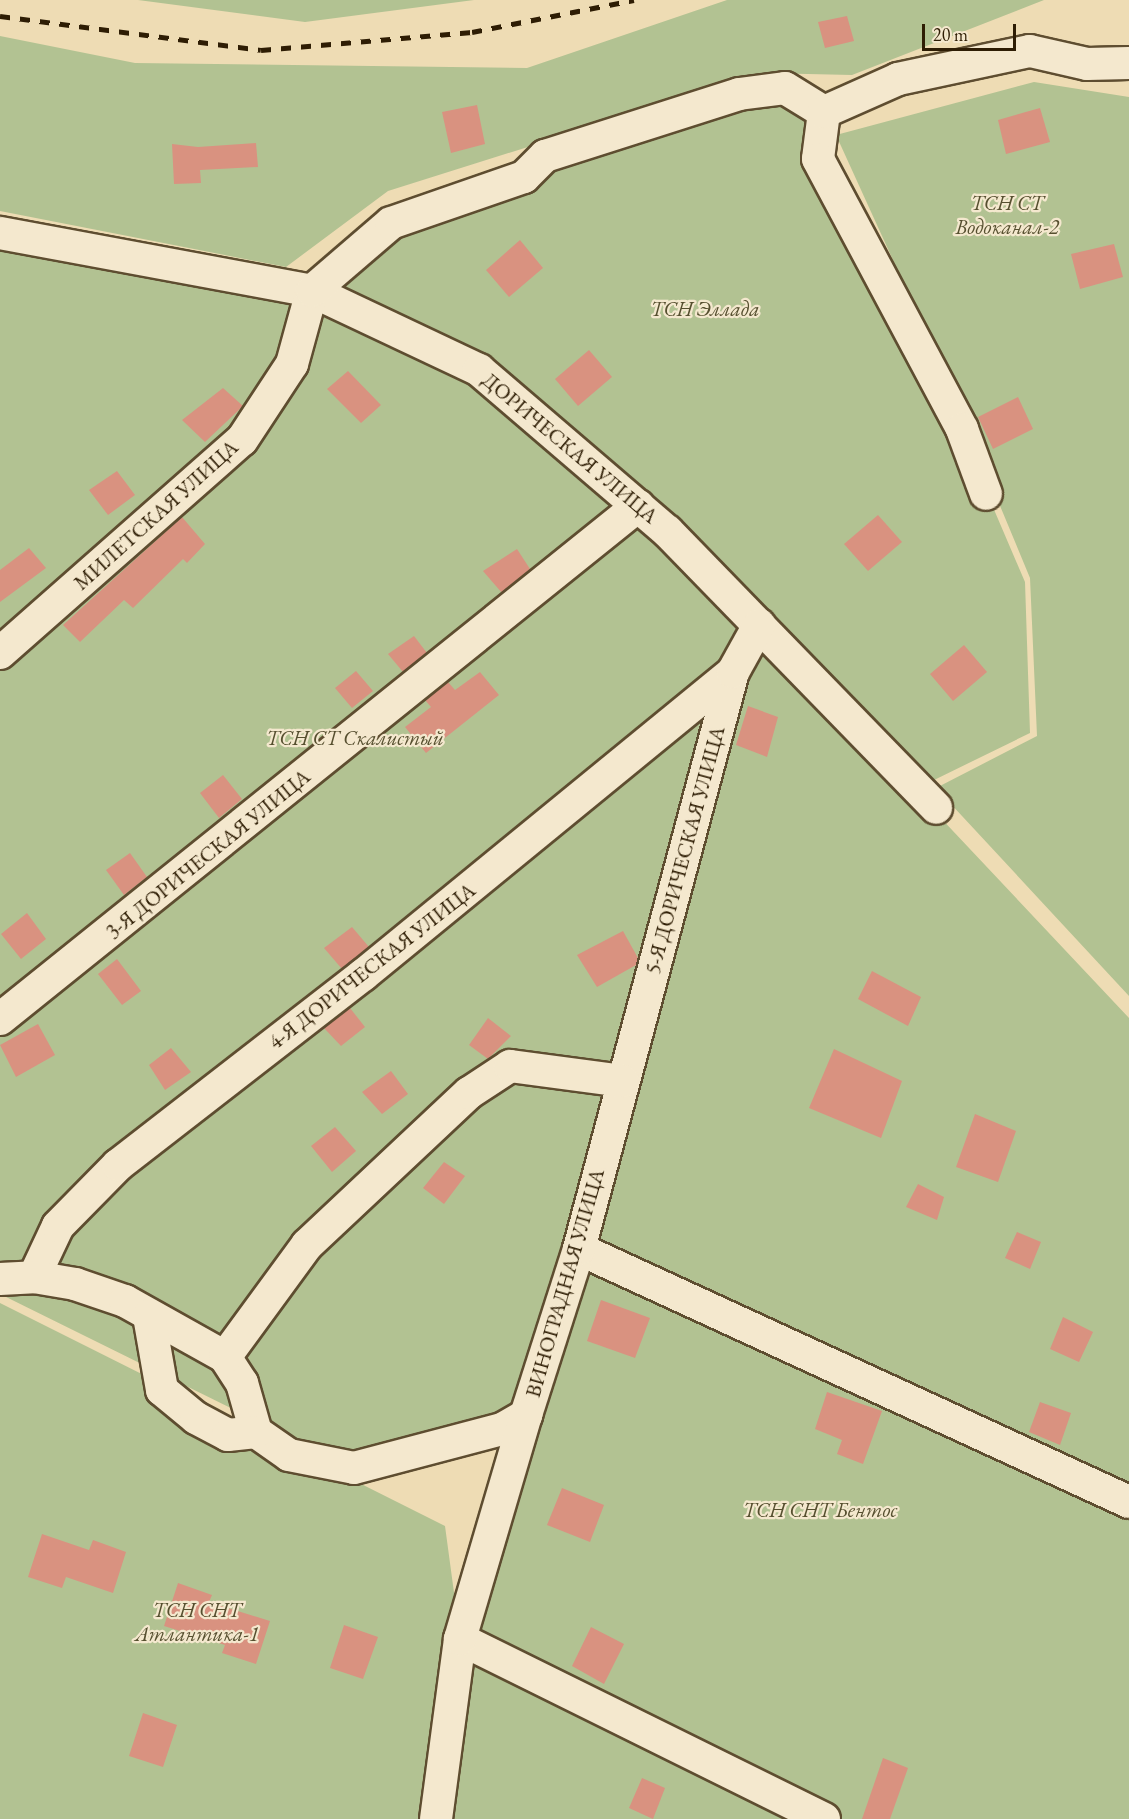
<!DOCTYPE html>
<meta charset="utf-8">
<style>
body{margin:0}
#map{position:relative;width:1129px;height:1819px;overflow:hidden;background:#eedcb4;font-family:"EB Garamond",serif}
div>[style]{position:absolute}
.green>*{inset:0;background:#b2c292}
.building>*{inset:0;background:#d99280}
.roads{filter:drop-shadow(2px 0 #5e4d30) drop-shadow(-2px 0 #5e4d30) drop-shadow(0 2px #5e4d30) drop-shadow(0 -2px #5e4d30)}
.minor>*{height:32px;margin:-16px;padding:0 16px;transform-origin:16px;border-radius:16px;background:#f4e8ce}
.rail>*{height:4.5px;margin-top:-2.25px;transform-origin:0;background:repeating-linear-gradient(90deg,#2e1d04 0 10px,transparent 0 20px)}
span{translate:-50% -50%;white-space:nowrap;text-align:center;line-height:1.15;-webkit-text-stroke:4.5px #f4e8ce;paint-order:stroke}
.park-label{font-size:21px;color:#564f2f;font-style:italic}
.street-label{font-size:21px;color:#2e1d04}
.scale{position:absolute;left:922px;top:24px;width:94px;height:27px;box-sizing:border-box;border:3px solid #2e1d04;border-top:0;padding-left:8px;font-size:18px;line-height:21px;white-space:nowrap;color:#2e1d04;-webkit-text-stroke:4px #f4e8ce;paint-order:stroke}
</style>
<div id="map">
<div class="green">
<i style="clip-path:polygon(138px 0,474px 0,305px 22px)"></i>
<i style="clip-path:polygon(727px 0,1044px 0,852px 75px,763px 73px,388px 191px,286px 267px,0 211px,0 36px,135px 63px,527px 68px)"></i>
<i style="clip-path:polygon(1034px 82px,1129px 97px,1129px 996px,936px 788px,1037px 736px,1030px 578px,949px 383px,836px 135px)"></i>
<i style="clip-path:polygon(778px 99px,814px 123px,906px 304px,1025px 582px,1030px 733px,928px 783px,650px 501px,336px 286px,404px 230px,553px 166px)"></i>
<i style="clip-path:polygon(0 230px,312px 291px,479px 370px,759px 625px,1129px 1018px,1129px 1819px,0 1819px,0 1303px,445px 1526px,460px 1637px,517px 1417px,338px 1461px,0 1294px)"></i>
</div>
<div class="building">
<i style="clip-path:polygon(847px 16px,854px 41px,825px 48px,818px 22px)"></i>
<i style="clip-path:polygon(477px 105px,485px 144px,451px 153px,442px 112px)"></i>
<i style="clip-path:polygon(1040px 108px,1050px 142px,1006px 154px,998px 120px)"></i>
<i style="clip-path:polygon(256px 143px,258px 167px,200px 170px,201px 183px,174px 184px,172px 144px,198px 147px)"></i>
<i style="clip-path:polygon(520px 240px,543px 268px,509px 297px,486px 270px)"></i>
<i style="clip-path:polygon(1114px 244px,1123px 277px,1080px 289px,1071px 254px)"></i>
<i style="clip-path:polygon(589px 350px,612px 377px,578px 406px,555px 379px)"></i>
<i style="clip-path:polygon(348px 371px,381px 405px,361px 423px,327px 389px)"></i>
<i style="clip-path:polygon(223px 388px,243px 406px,205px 442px,182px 420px)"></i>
<i style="clip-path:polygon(1018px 397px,1033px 429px,993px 449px,978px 417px)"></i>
<i style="clip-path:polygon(117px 471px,135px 495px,108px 515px,89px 490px)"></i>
<i style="clip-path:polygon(878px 515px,902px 542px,868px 571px,844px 544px)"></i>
<i style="clip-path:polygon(182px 517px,205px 544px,187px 563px,183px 559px,133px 608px,124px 600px,80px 642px,63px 625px)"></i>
<i style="clip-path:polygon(29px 548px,46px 568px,0 602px,0 570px)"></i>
<i style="clip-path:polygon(517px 549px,530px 569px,502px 593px,483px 571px)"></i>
<i style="clip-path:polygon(414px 636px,427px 653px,403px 672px,388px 654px)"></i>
<i style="clip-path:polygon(964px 645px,987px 672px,953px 701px,930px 674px)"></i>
<i style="clip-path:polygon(356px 671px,373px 691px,352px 708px,335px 688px)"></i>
<i style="clip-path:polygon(480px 672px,499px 695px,426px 753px,405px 727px,431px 707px,425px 700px,448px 682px,455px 690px)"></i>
<i style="clip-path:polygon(748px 706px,778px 717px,767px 757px,736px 745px)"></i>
<i style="clip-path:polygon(223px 775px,242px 799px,219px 818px,200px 793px)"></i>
<i style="clip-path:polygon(130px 853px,147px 877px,124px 895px,106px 870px)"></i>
<i style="clip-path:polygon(27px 913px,46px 939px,21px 959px,1px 934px)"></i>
<i style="clip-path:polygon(352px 927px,369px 947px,342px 969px,324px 948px)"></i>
<i style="clip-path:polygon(623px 931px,638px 958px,636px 965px,597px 987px,577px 955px)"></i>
<i style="clip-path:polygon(117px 959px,141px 991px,122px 1005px,98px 974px)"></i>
<i style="clip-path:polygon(872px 971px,921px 997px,908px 1026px,858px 999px)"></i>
<i style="clip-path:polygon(350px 1008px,365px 1027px,341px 1046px,324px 1028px)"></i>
<i style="clip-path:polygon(488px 1018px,511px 1036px,488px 1059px,469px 1045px)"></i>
<i style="clip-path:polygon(38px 1024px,55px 1055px,16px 1077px,0 1045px)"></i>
<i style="clip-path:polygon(171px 1048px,191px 1072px,165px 1090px,149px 1065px)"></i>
<i style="clip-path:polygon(834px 1049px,902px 1081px,881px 1138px,809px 1108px)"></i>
<i style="clip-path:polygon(391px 1071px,408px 1094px,382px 1114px,362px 1092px)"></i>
<i style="clip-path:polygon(975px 1114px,1016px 1131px,998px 1182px,956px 1167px)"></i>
<i style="clip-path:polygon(335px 1127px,356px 1151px,332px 1172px,311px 1146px)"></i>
<i style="clip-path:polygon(444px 1162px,465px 1176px,444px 1204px,423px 1188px)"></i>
<i style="clip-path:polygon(918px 1184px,944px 1197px,937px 1220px,906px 1207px)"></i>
<i style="clip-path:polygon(1017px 1232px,1041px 1242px,1030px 1269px,1005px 1258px)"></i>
<i style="clip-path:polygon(601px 1300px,650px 1318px,635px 1358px,587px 1341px)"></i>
<i style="clip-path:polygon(1063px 1317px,1093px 1332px,1079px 1362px,1050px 1349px)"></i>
<i style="clip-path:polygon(827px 1392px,882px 1411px,863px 1464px,837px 1454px,842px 1440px,815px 1429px)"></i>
<i style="clip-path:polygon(1040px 1402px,1071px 1413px,1060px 1445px,1029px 1432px)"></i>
<i style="clip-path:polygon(562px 1488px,604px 1505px,590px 1542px,547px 1525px)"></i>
<i style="clip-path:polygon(42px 1534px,89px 1550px,93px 1540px,126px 1552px,113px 1593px,66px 1577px,62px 1588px,28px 1577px)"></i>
<i style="clip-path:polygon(178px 1583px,212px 1595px,209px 1602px,270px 1621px,256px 1664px,222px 1653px,225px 1645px,164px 1626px)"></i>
<i style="clip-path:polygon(344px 1625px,378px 1637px,363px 1679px,330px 1668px)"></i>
<i style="clip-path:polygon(591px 1627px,624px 1644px,604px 1684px,572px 1666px)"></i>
<i style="clip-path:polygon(143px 1713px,177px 1725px,163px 1767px,129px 1756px)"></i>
<i style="clip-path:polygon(883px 1758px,908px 1768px,890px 1819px,862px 1819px)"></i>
<i style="clip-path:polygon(642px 1778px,665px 1788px,653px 1819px,629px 1808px)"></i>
</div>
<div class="roads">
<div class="minor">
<i style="left:824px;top:112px;width:47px;rotate:97.3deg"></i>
<i style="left:818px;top:159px;width:306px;rotate:61.9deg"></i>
<i style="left:962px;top:429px;width:69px;rotate:69.7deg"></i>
<i style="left:0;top:233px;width:317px;rotate:10.5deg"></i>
<i style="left:312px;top:291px;width:185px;rotate:25.3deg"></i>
<i style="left:479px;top:370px;width:248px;rotate:40.6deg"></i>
<i style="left:667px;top:531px;width:386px;rotate:45.8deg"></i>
<i style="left:0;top:653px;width:322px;rotate:-41.4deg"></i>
<i style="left:242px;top:440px;width:91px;rotate:-56.7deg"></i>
<i style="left:292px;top:364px;width:76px;rotate:-74.7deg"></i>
<i style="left:312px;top:291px;width:104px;rotate:-40.7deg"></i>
<i style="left:391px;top:223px;width:141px;rotate:-19.1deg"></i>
<i style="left:524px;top:177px;width:30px;rotate:-45deg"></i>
<i style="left:545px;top:156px;width:204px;rotate:-17.7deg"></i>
<i style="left:739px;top:94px;width:46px;rotate:-7.4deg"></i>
<i style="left:785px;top:88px;width:46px;rotate:31.6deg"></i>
<i style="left:824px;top:112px;width:81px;rotate:-24deg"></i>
<i style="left:898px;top:79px;width:135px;rotate:-12deg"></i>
<i style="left:1030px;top:51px;width:58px;rotate:12.8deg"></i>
<i style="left:1087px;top:64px;width:42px;rotate:-1.4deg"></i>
<i style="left:0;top:1019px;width:819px;rotate:-38.8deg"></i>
<i style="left:579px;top:1249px;width:605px;rotate:24.7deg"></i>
<i style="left:34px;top:1277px;width:56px;rotate:-64.8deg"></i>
<i style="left:58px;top:1226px;width:86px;rotate:-45.5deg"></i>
<i style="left:118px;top:1165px;width:310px;rotate:-37.8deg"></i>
<i style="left:363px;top:975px;width:478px;rotate:-39.3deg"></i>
<i style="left:0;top:1279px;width:34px;rotate:-3deg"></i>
<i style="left:34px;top:1277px;width:42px;rotate:9.7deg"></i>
<i style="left:75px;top:1284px;width:53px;rotate:18.8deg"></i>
<i style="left:125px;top:1301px;width:115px;rotate:29.2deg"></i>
<i style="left:225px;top:1357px;width:31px;rotate:57deg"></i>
<i style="left:242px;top:1383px;width:51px;rotate:74.1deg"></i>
<i style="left:256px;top:1432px;width:40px;rotate:34.9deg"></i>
<i style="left:289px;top:1455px;width:66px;rotate:11.3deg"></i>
<i style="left:354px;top:1468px;width:153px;rotate:-14.8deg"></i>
<i style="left:502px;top:1429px;width:28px;rotate:-30deg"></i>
<i style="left:526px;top:1415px;width:174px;rotate:-72.3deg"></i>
<i style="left:579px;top:1249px;width:597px;rotate:-75.06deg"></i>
<i style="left:733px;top:672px;width:54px;rotate:-61deg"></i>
<i style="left:149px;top:1316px;width:75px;rotate:80deg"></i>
<i style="left:162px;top:1390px;width:44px;rotate:39.5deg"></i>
<i style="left:196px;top:1418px;width:36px;rotate:28deg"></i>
<i style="left:228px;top:1435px;width:28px;rotate:-6deg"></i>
<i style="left:225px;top:1357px;width:139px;rotate:-53.8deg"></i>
<i style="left:307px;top:1245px;width:222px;rotate:-43.2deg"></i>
<i style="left:469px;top:1093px;width:49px;rotate:-33.4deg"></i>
<i style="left:510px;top:1066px;width:114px;rotate:7.6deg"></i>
<i style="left:460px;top:1639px;width:406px;rotate:26.3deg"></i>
<i style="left:436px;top:1819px;width:182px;rotate:-82.4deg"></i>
<i style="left:460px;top:1639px;width:234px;rotate:-73.6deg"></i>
</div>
</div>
<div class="rail">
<i style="left:0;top:16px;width:263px;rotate:7.4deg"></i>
<i style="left:261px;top:50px;width:212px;rotate:-4.9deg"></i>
<i style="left:472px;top:32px;width:165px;rotate:-11.2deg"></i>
</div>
<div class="park-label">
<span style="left:1007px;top:215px">ТСН СТ<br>Водоканал-2</span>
<span style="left:705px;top:309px">ТСН Эллада</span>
<span style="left:355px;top:738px">ТСН СТ Скалистый</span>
<span style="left:820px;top:1510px">ТСН СНТ Бентос</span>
<span style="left:197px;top:1622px">ТСН СНТ<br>Атлантика-1</span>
</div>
<div class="street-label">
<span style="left:570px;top:448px;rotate:40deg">ДОРИЧЕСКАЯ УЛИЦА</span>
<span style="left:156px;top:515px;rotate:-42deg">МИЛЕТСКАЯ УЛИЦА</span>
<span style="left:685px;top:850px;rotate:-75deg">5-Я ДОРИЧЕСКАЯ УЛИЦА</span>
<span style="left:208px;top:854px;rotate:-39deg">3-Я ДОРИЧЕСКАЯ УЛИЦА</span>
<span style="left:372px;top:966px;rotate:-38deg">4-Я ДОРИЧЕСКАЯ УЛИЦА</span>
<span style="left:565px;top:1283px;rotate:-74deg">ВИНОГРАДНАЯ УЛИЦА</span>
</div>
<div class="scale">20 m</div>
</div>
